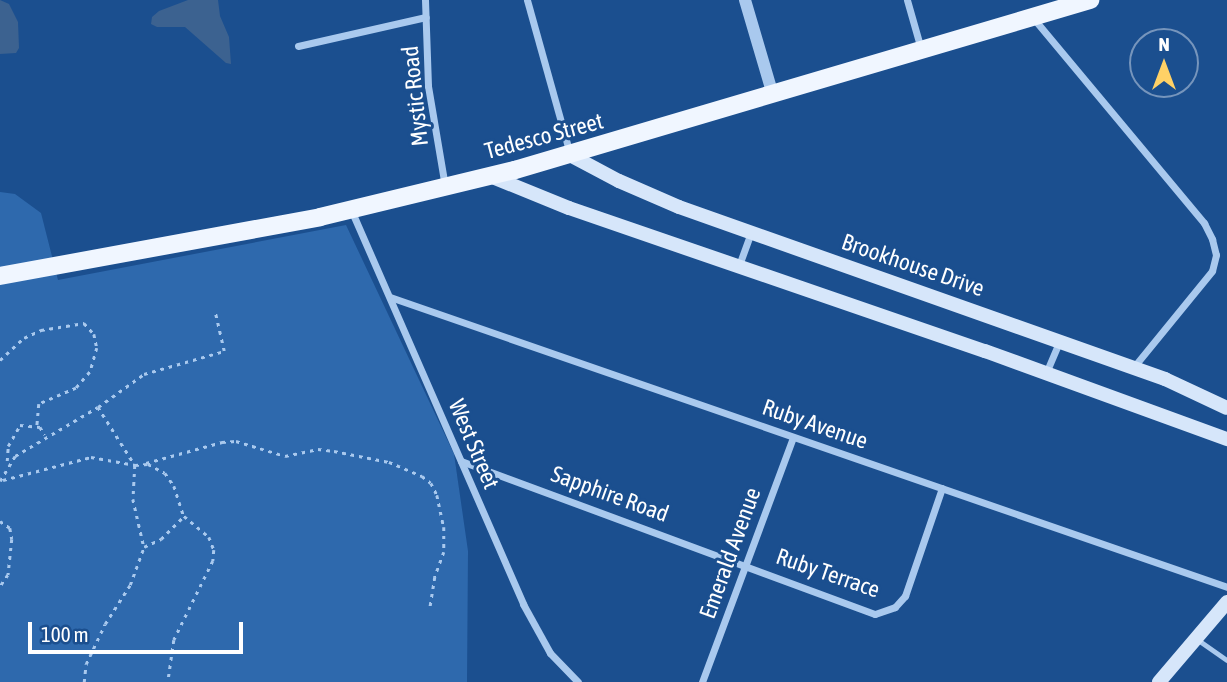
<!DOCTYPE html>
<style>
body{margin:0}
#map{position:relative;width:1227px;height:682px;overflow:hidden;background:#1b4f8f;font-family:"Asap Condensed",sans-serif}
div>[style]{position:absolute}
.green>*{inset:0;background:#2e69ad}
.water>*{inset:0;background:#3c6290}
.path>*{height:2.5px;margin-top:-1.25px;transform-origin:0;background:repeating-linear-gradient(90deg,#a9c9ee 0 3.5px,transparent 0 8.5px)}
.service>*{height:5px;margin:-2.5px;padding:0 2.5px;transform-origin:2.5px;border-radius:2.5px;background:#a9c9ee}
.minor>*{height:7px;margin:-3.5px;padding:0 3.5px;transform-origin:3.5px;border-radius:3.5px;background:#a9c9ee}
.tertiary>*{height:12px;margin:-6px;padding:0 6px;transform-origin:6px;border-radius:6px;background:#a9c9ee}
.secondary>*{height:14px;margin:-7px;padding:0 7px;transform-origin:7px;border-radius:7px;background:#d6e6fa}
.primary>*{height:18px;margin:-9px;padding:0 9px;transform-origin:9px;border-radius:9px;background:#f0f6ff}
span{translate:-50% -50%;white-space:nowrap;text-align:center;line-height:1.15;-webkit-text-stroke:6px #1b4f8f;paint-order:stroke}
.street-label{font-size:23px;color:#fff}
.north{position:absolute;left:1129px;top:28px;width:70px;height:70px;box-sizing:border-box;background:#1b4f8f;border:2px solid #7695bc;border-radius:50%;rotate:0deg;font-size:19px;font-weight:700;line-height:28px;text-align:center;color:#fff}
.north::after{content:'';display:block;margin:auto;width:24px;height:32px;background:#ffd166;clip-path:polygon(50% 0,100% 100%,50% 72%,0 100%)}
.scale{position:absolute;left:28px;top:622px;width:215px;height:32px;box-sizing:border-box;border:4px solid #fff;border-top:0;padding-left:9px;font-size:21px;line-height:24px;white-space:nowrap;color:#fff;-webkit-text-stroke:5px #1b4f8f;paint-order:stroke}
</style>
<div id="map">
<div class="green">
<i style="clip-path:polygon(0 192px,15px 194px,41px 213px,58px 280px,346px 225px,454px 454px,468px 551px,467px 682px,0 682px)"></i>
</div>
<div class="water">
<i style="clip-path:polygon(0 0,9px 4px,18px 22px,19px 48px,16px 53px,0 54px)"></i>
<i style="clip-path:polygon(188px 0,218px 0,220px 16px,229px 37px,231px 64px,226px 63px,185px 27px,157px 27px,151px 24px,152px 17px,159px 11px)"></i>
</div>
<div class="path">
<i style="left:0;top:360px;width:33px;rotate:-43deg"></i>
<i style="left:24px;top:338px;width:19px;rotate:-25deg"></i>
<i style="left:41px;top:330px;width:44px;rotate:-9.2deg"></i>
<i style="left:84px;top:323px;width:15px;rotate:48deg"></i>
<i style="left:94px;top:334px;width:14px;rotate:78deg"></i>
<i style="left:97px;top:348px;width:25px;rotate:106deg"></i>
<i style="left:90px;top:372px;width:21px;rotate:131deg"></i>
<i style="left:76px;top:388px;width:40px;rotate:156.6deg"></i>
<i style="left:39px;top:404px;width:22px;rotate:95deg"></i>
<i style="left:98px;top:407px;width:57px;rotate:-35.7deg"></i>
<i style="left:144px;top:374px;width:83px;rotate:-16deg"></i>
<i style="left:224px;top:351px;width:39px;rotate:-103deg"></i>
<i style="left:7px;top:461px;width:15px;rotate:-86deg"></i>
<i style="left:8px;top:446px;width:24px;rotate:-60deg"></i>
<i style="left:20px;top:425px;width:20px;rotate:6deg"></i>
<i style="left:40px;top:427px;width:9px;rotate:58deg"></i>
<i style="left:146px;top:463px;width:79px;rotate:-15.4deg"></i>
<i style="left:222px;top:442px;width:14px;rotate:-4deg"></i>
<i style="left:236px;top:441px;width:51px;rotate:17deg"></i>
<i style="left:285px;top:456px;width:34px;rotate:-12deg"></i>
<i style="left:318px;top:449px;width:16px;rotate:7deg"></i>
<i style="left:334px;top:451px;width:56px;rotate:11.3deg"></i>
<i style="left:389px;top:462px;width:36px;rotate:23deg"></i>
<i style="left:422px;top:476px;width:11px;rotate:38deg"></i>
<i style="left:431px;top:483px;width:13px;rotate:63deg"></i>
<i style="left:437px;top:495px;width:33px;rotate:78deg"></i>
<i style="left:444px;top:527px;width:25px;rotate:90deg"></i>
<i style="left:444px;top:552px;width:27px;rotate:110deg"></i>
<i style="left:435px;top:577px;width:32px;rotate:99deg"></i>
<i style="left:3px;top:480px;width:91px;rotate:-14.6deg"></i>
<i style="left:91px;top:457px;width:45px;rotate:10.3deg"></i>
<i style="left:135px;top:465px;width:34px;rotate:93deg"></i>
<i style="left:133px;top:499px;width:49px;rotate:77.1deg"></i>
<i style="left:0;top:481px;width:29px;rotate:-59deg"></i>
<i style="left:15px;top:456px;width:96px;rotate:-30.6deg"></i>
<i style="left:98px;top:407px;width:69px;rotate:57.5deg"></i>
<i style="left:135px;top:465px;width:13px;rotate:-4deg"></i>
<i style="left:148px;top:464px;width:19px;rotate:28deg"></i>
<i style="left:165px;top:473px;width:16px;rotate:55deg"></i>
<i style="left:174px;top:486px;width:32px;rotate:72deg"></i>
<i style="left:184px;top:516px;width:33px;rotate:40deg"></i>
<i style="left:209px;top:537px;width:14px;rotate:69deg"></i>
<i style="left:214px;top:550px;width:11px;rotate:95deg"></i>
<i style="left:213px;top:561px;width:88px;rotate:116.3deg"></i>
<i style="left:174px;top:640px;width:42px;rotate:98.1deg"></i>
<i style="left:0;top:521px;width:12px;rotate:35deg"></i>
<i style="left:10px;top:528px;width:11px;rotate:80deg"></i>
<i style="left:12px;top:539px;width:36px;rotate:96deg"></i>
<i style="left:8px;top:575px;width:14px;rotate:124deg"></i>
<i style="left:84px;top:682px;width:18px;rotate:-84deg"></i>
<i style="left:86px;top:664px;width:44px;rotate:-64.6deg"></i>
<i style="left:105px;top:624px;width:46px;rotate:-57.3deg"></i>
<i style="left:130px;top:585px;width:40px;rotate:-69.8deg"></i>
<i style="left:144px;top:547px;width:19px;rotate:-25deg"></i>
<i style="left:161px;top:539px;width:33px;rotate:-45deg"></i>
</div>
<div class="service">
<i style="left:1198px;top:640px;width:35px;rotate:35deg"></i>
</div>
<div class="minor">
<i style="left:425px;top:0;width:86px;rotate:88deg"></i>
<i style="left:428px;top:86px;width:101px;rotate:80.4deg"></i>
<i style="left:527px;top:0;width:160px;rotate:74.4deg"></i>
<i style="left:907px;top:0;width:51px;rotate:74.1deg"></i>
<i style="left:1034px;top:19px;width:266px;rotate:50.2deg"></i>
<i style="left:1204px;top:223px;width:18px;rotate:63deg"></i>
<i style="left:1212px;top:239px;width:16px;rotate:76deg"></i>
<i style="left:1216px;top:255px;width:16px;rotate:104deg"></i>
<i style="left:1212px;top:271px;width:125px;rotate:129.2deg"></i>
<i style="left:298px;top:46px;width:131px;rotate:-12.8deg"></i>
<i style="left:352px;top:212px;width:428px;rotate:66.4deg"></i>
<i style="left:523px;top:604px;width:56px;rotate:61.1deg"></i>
<i style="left:550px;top:653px;width:40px;rotate:46deg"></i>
<i style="left:738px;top:268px;width:37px;rotate:-70deg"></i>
<i style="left:390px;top:297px;width:886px;rotate:19.11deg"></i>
<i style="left:1046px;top:373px;width:34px;rotate:-67deg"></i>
<i style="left:461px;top:461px;width:441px;rotate:20.3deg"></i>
<i style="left:875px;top:614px;width:21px;rotate:-19deg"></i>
<i style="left:895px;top:607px;width:15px;rotate:-48deg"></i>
<i style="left:905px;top:596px;width:114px;rotate:-71.1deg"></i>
<i style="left:702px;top:682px;width:261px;rotate:-69.6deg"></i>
</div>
<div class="tertiary">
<i style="left:745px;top:0;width:99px;rotate:73.6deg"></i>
</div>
<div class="secondary">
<i style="left:570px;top:155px;width:55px;rotate:28deg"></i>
<i style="left:619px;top:181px;width:65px;rotate:23.4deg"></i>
<i style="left:679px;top:207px;width:516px;rotate:19.49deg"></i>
<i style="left:1165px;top:379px;width:68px;rotate:25.1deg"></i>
<i style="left:490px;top:176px;width:85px;rotate:22.1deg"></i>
<i style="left:569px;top:208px;width:440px;rotate:19deg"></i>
<i style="left:985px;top:351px;width:258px;rotate:20deg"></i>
<i style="left:1159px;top:682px;width:105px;rotate:-49.6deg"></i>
</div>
<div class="primary">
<i style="left:0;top:276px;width:325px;rotate:-10.4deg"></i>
<i style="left:320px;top:217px;width:201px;rotate:-13.6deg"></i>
<i style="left:515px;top:170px;width:600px;rotate:-16.47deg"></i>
</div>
<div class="street-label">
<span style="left:415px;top:96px;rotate:-96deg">Mystic Road</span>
<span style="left:544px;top:136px;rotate:-15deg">Tedesco Street</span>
<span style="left:913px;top:265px;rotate:19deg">Brookhouse Drive</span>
<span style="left:815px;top:424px;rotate:19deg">Ruby Avenue</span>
<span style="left:474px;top:444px;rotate:67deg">West Street</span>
<span style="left:610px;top:494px;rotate:20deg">Sapphire Road</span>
<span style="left:730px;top:553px;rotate:-70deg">Emerald Avenue</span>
<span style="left:828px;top:573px;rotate:19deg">Ruby Terrace</span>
</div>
<div class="north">N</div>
<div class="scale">100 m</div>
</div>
